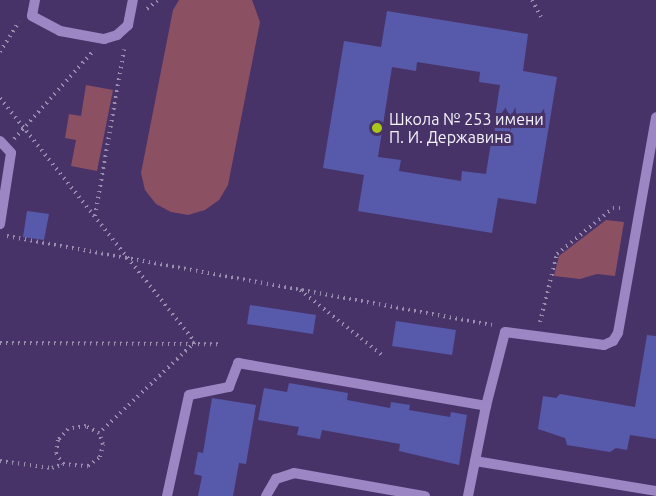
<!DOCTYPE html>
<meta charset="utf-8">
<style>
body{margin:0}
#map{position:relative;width:656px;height:496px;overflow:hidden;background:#483369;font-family:Ubuntu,sans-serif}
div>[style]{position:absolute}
.green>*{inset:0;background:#8c5063}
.building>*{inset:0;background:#5759aa}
.path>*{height:4px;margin-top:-2px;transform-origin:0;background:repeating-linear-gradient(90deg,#9a8eae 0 1.5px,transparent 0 6px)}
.service>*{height:10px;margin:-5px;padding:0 5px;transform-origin:5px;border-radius:5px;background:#9c86c4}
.dots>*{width:16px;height:16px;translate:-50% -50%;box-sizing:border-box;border:3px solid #483369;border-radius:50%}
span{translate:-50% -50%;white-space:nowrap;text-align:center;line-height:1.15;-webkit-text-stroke:6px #483369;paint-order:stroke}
.poi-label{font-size:16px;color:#f5f3fa}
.left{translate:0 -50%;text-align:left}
</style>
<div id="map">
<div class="green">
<i style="clip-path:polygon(179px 0,252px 0,260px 22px,228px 185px,219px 200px,205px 210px,188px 215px,171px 212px,156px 204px,145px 190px,141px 173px,173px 10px)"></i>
<i style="clip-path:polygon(86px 85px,113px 90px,97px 171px,71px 166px,76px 140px,65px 138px,69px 114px,81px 116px)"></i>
<i style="clip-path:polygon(606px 220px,624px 222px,615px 276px,597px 274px,580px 279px,554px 276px,559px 256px)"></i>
</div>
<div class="building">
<i style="clip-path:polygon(evenodd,387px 11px,528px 34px,523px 71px,557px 77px,536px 204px,498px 198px,492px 233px,358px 211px,364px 175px,323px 168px,344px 41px,381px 47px,387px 11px,417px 62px,480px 72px,479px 82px,500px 85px,486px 174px,462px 171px,461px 181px,399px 171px,401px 160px,378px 157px,392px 67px,416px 71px,417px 62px)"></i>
<i style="clip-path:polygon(27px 211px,49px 214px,44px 240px,23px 237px)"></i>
<i style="clip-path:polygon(250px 305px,316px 315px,313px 334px,247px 324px)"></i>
<i style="clip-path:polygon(396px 321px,456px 330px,452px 355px,392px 346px)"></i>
<i style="clip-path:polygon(647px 335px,656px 336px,656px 439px,630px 435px,627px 450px,616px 448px,610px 452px,567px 445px,565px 438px,538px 429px,543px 396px,556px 398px,560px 394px,635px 407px)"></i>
<i style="clip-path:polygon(289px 383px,348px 393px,347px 400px,390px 408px,391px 402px,410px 405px,409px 410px,450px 417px,451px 412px,467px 415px,459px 465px,399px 451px,400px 444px,322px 430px,320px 439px,297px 435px,299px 427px,258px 420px,264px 388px,287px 392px)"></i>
<i style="clip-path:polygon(212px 398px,256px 405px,246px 464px,239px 463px,233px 496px,198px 496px,202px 476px,194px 474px,198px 452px,203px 453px)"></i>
</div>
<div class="path">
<i style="left:532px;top:0;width:19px;rotate:62deg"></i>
<i style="left:147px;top:9px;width:14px;rotate:-39deg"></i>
<i style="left:0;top:52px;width:36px;rotate:-58deg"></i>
<i style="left:0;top:98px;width:312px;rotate:51.4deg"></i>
<i style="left:195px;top:342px;width:132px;rotate:136.5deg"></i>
<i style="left:14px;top:139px;width:120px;rotate:-48deg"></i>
<i style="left:95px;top:216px;width:169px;rotate:-80.1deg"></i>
<i style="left:7px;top:236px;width:493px;rotate:10.4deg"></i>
<i style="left:300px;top:290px;width:105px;rotate:38.4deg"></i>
<i style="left:540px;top:322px;width:70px;rotate:-76deg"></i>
<i style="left:557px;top:254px;width:72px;rotate:-39.4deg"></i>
<i style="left:613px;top:208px;width:12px"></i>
<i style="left:0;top:343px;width:219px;rotate:0.3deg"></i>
<i style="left:0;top:461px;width:52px;rotate:7.7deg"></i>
<i style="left:52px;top:468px;width:12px;rotate:-20deg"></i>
<i style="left:63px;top:464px;width:25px;rotate:5deg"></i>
<i style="left:88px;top:466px;width:15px;rotate:-37deg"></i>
<i style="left:100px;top:457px;width:13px;rotate:-77deg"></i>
<i style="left:103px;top:444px;width:12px;rotate:-110deg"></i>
<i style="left:99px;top:433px;width:15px;rotate:-152deg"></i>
<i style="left:86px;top:426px;width:18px;rotate:171deg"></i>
<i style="left:68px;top:429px;width:15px;rotate:132deg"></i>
<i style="left:58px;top:440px;width:13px;rotate:99deg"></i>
<i style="left:56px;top:453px;width:13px;rotate:58deg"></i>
</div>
<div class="service">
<i style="left:35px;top:0;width:16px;rotate:101deg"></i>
<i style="left:32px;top:16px;width:32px;rotate:28deg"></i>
<i style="left:60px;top:31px;width:45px;rotate:10.3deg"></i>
<i style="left:104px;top:39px;width:14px;rotate:-17deg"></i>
<i style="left:117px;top:35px;width:15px;rotate:-42deg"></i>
<i style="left:128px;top:25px;width:25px;rotate:-79deg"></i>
<i style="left:0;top:141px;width:16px;rotate:47deg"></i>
<i style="left:11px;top:153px;width:72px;rotate:98.8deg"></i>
<i style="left:486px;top:406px;width:76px;rotate:-75.6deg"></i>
<i style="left:505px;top:332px;width:100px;rotate:7.5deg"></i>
<i style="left:604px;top:345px;width:10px;rotate:-24deg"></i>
<i style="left:613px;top:341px;width:9px;rotate:-58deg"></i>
<i style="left:618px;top:333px;width:219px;rotate:-80deg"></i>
<i style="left:475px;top:461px;width:183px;rotate:9.4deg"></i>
<i style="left:167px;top:496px;width:103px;rotate:-77.7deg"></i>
<i style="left:189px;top:395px;width:41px;rotate:-11.3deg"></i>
<i style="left:229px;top:387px;width:26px;rotate:-69deg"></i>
<i style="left:238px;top:363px;width:252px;rotate:9.8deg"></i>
<i style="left:486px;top:406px;width:92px;rotate:101.3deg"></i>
<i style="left:266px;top:496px;width:20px;rotate:-60deg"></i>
<i style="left:276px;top:479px;width:19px;rotate:-18deg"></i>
<i style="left:294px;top:473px;width:133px;rotate:10deg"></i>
</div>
<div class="dots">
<i style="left:377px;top:128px;background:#a9c71a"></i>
</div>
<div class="poi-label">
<span class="left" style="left:389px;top:128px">Школа № 253 имени<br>П. И. Державина</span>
</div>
</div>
